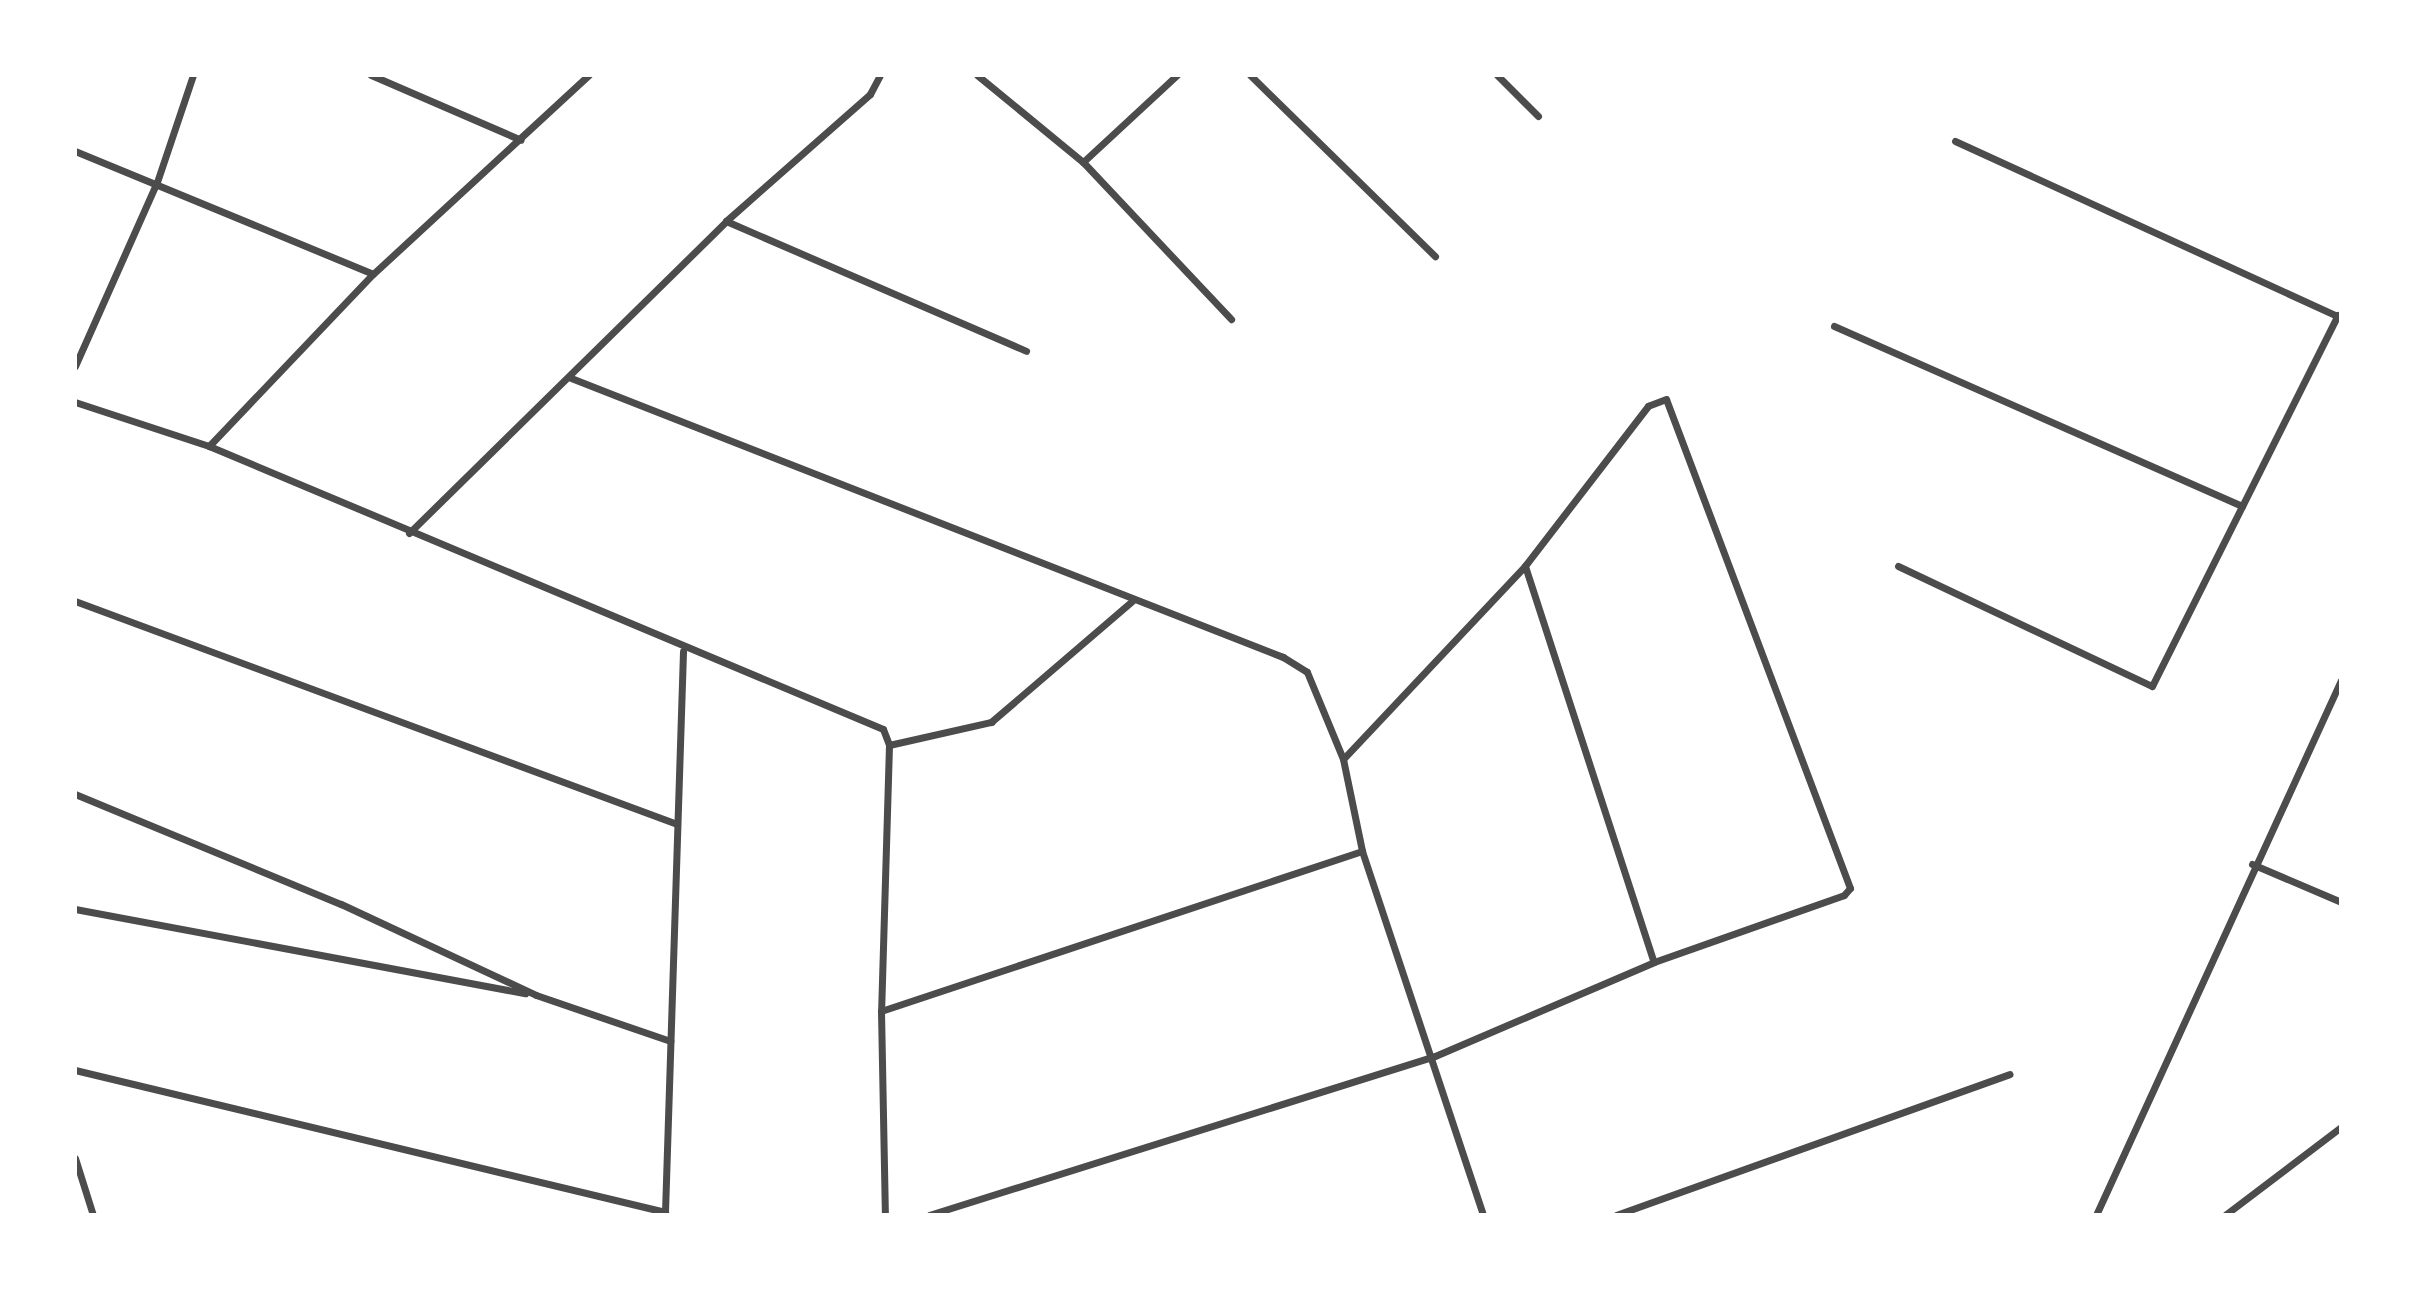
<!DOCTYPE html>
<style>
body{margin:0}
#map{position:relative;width:2416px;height:1290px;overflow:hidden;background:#fff;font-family:"Roboto Serif",serif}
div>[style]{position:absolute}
.minor>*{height:7px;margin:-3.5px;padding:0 3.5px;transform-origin:3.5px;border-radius:3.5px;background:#4c4c4c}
span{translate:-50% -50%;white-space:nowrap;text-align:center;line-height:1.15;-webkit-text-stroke:7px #fff;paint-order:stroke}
.frame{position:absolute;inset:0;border:77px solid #fff;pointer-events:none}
</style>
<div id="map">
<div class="minor">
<i style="left:371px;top:75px;width:163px;rotate:23.4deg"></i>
<i style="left:977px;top:75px;width:137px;rotate:39.4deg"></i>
<i style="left:1083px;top:162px;width:128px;rotate:-42.8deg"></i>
<i style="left:1250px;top:75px;width:259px;rotate:44.4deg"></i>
<i style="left:1497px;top:75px;width:58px;rotate:45deg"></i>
<i style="left:1955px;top:141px;width:423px;rotate:24.6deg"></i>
<i style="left:75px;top:151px;width:322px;rotate:22.4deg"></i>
<i style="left:1083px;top:162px;width:216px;rotate:46.7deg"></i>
<i style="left:726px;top:221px;width:327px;rotate:23.4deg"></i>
<i style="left:1834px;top:326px;width:446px;rotate:23.8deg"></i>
<i style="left:75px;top:366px;width:201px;rotate:-66deg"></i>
<i style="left:157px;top:182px;width:113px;rotate:-71.4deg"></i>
<i style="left:571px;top:378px;width:765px;rotate:21.4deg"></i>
<i style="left:1283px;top:657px;width:28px;rotate:32deg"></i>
<i style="left:1307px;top:672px;width:94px;rotate:67.5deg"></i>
<i style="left:1343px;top:759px;width:94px;rotate:78.3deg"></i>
<i style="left:1362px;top:851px;width:384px;rotate:71.6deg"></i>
<i style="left:75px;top:402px;width:141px;rotate:18.2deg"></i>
<i style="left:209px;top:446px;width:731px;rotate:22.78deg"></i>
<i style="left:883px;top:729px;width:17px;rotate:69deg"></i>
<i style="left:889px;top:745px;width:266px;rotate:91.7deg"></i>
<i style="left:881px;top:1011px;width:204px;rotate:88.9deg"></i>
<i style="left:209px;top:446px;width:238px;rotate:-46.4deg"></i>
<i style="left:373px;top:274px;width:294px;rotate:-42.7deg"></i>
<i style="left:409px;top:533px;width:445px;rotate:-44.5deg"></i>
<i style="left:726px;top:221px;width:192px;rotate:-41.4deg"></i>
<i style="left:870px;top:94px;width:21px;rotate:-62deg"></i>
<i style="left:1525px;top:566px;width:416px;rotate:72deg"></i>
<i style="left:1898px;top:566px;width:281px;rotate:25.3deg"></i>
<i style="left:2152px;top:686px;width:415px;rotate:-63.4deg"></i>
<i style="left:75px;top:601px;width:642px;rotate:20.33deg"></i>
<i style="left:889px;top:745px;width:105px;rotate:-12.7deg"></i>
<i style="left:991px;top:722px;width:186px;rotate:-40.6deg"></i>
<i style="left:75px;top:794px;width:288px;rotate:22.5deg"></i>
<i style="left:341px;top:904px;width:215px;rotate:25deg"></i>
<i style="left:536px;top:995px;width:142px;rotate:18.9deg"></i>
<i style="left:2252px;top:864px;width:97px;rotate:23.1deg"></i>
<i style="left:75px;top:909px;width:458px;rotate:10.6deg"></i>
<i style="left:881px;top:1011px;width:507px;rotate:-18.4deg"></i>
<i style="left:75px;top:1070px;width:607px;rotate:13.53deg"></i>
<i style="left:665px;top:1212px;width:561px;rotate:-88.16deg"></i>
<i style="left:75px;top:1158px;width:60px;rotate:72.5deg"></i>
<i style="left:929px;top:1215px;width:530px;rotate:-17.44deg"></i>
<i style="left:1435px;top:1056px;width:238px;rotate:-23.2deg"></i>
<i style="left:1654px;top:962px;width:201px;rotate:-19.4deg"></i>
<i style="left:1844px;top:895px;width:9px;rotate:-49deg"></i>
<i style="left:1850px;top:888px;width:522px;rotate:-110.62deg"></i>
<i style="left:1666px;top:399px;width:19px;rotate:159deg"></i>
<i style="left:1648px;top:406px;width:202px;rotate:127.6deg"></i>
<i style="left:1525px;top:566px;width:265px;rotate:133.3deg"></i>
<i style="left:1616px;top:1215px;width:418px;rotate:-19.7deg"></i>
<i style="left:2096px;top:1215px;width:588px;rotate:-65.39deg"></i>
<i style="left:2225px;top:1215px;width:146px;rotate:-37.2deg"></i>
</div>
<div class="frame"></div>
</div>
